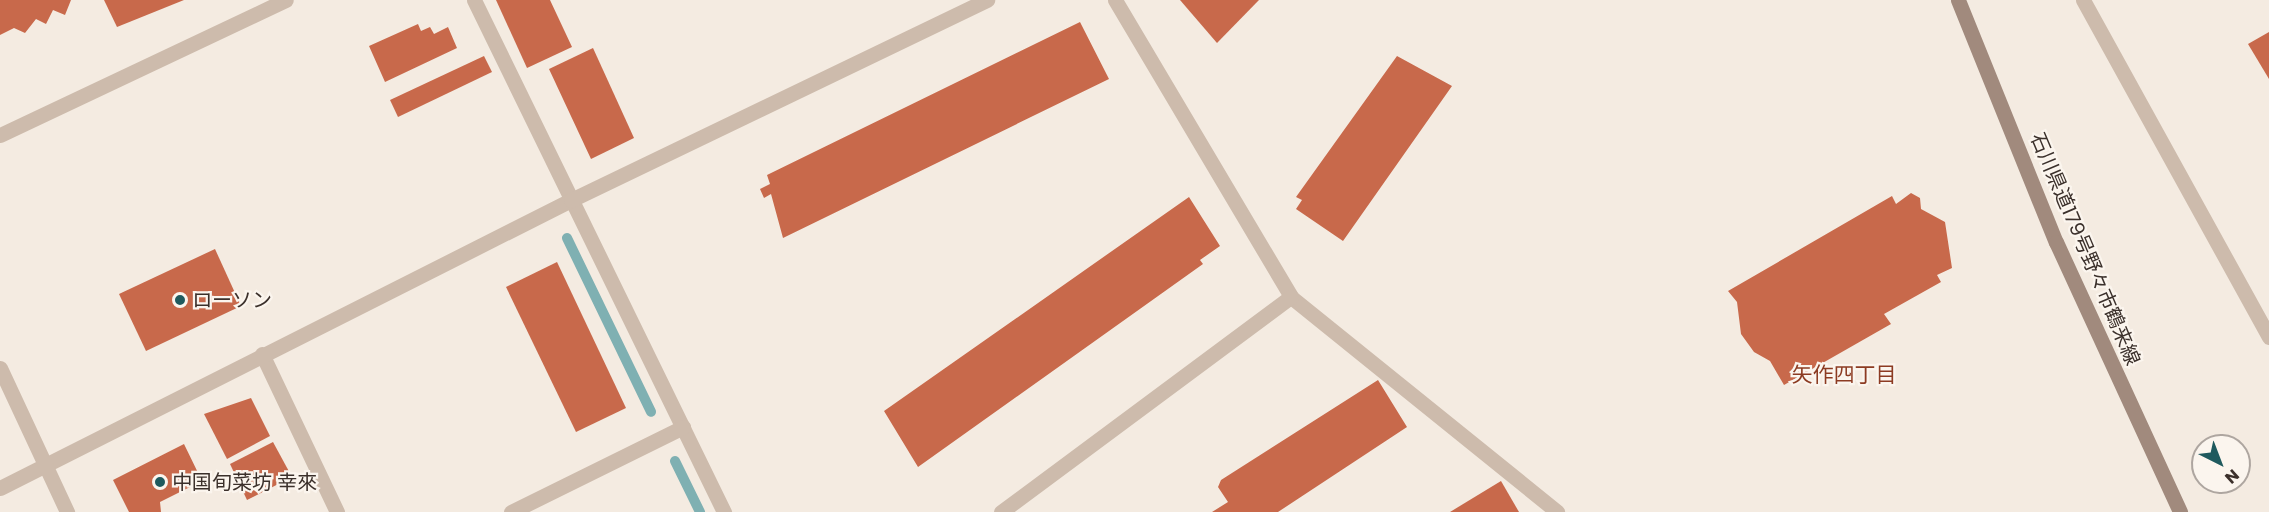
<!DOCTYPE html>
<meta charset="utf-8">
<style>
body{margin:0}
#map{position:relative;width:2269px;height:512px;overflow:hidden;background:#f4ebe1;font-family:Poppins,"Noto Sans JP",sans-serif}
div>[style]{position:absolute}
.stream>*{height:10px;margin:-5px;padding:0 5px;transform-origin:5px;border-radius:5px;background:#7fb0b2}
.building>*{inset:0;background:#c8694b}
.minor>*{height:15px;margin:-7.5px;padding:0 7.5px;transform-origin:7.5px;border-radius:7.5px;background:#cdbbac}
.tertiary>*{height:15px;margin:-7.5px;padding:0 7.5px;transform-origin:7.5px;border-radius:7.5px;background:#cdbbac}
.secondary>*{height:15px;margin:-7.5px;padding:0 7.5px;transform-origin:7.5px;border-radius:7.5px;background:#a18a7d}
.dots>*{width:16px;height:16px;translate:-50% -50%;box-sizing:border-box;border:3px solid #fbf5ee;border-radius:50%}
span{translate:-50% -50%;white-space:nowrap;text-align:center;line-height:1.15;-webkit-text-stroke:4.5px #fbf5ee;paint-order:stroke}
.street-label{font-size:20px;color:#3b302b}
.poi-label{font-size:20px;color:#3b302b}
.left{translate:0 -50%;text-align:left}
.neighbourhood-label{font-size:21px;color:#8c3b22}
.north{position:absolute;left:2191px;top:434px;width:60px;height:60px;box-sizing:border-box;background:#fbf5ee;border:2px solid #aea6a0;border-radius:50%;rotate:138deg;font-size:16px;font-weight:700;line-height:24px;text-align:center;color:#3b302b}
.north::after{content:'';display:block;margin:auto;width:21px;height:27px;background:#1f5a5e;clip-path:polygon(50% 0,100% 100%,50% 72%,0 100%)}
</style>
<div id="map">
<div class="stream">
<i style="left:567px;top:238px;width:193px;rotate:64.2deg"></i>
<i style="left:675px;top:461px;width:57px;rotate:63.9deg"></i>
</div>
<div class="building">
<i style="clip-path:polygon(0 0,71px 0,65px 15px,53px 10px,46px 24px,36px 19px,25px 33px,14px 28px,0 35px)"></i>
<i style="clip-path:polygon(104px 0,184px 0,117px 27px)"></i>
<i style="clip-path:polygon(496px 0,550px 0,572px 47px,527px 68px)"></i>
<i style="clip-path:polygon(1180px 0,1259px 0,1217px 43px)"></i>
<i style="clip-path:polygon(1080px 22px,1109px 79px,783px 238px,771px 194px,764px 198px,760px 189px,770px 184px,767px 175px)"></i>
<i style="clip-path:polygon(418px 24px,421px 31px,430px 27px,434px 34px,448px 27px,457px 48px,385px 82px,369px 46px)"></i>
<i style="clip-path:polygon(2269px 32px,2269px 79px,2248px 44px)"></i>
<i style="clip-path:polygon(593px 48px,634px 138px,591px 159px,549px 69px)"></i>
<i style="clip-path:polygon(484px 56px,492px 72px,398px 117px,390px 100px)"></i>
<i style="clip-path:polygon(1397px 56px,1452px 86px,1343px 241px,1296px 209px,1302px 200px,1296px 197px)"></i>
<i style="clip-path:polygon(1911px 193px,1920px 198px,1921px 209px,1945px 222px,1952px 268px,1937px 275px,1941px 282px,1884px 314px,1891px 324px,1784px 385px,1770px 361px,1754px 352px,1741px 334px,1737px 302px,1728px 291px,1892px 196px,1896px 204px)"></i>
<i style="clip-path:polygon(1189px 197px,1220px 246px,1200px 260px,1203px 264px,918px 467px,884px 411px)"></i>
<i style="clip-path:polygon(215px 249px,241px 306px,146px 351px,119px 294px)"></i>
<i style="clip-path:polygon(557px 262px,626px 408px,576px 432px,506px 287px)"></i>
<i style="clip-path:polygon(1378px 380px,1407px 427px,1278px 512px,1212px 512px,1228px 502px,1218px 487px,1221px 480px)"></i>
<i style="clip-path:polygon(251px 398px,270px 436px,227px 459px,204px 414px)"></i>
<i style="clip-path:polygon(273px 442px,292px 477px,247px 500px,230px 464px)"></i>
<i style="clip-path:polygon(184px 444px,202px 481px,160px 502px,161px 512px,129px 512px,113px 480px)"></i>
<i style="clip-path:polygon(1501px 481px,1519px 512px,1450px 512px)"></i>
</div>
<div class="minor">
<i style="left:474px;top:0;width:570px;rotate:63.97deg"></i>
<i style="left:1115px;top:0;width:345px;rotate:59.3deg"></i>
<i style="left:1291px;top:297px;width:342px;rotate:38.9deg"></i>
<i style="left:2083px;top:0;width:385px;rotate:61.1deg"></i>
<i style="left:262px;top:354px;width:175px;rotate:64.6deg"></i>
<i style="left:0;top:488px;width:640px;rotate:-26.77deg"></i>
<i style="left:571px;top:200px;width:462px;rotate:-25.7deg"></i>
<i style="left:511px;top:512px;width:192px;rotate:-26.3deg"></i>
<i style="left:1001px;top:512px;width:361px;rotate:-36.6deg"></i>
</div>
<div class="tertiary">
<i style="left:0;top:135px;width:316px;rotate:-25.3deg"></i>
<i style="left:0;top:368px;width:159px;rotate:65deg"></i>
</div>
<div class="secondary">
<i style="left:1958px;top:0;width:261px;rotate:68deg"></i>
<i style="left:2056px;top:242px;width:297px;rotate:65.3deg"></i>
</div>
<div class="dots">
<i style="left:180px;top:300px;background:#1f5a5e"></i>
<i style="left:160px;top:482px;background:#1f5a5e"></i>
</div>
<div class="street-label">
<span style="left:2085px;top:249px;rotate:67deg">石川県道179号野々市鶴来線</span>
</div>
<div class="poi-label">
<span class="left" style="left:192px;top:300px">ローソン</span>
<span class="left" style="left:172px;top:482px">中国旬菜坊 幸來</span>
</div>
<div class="neighbourhood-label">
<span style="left:1844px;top:375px">矢作四丁目</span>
</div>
<div class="north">N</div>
</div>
